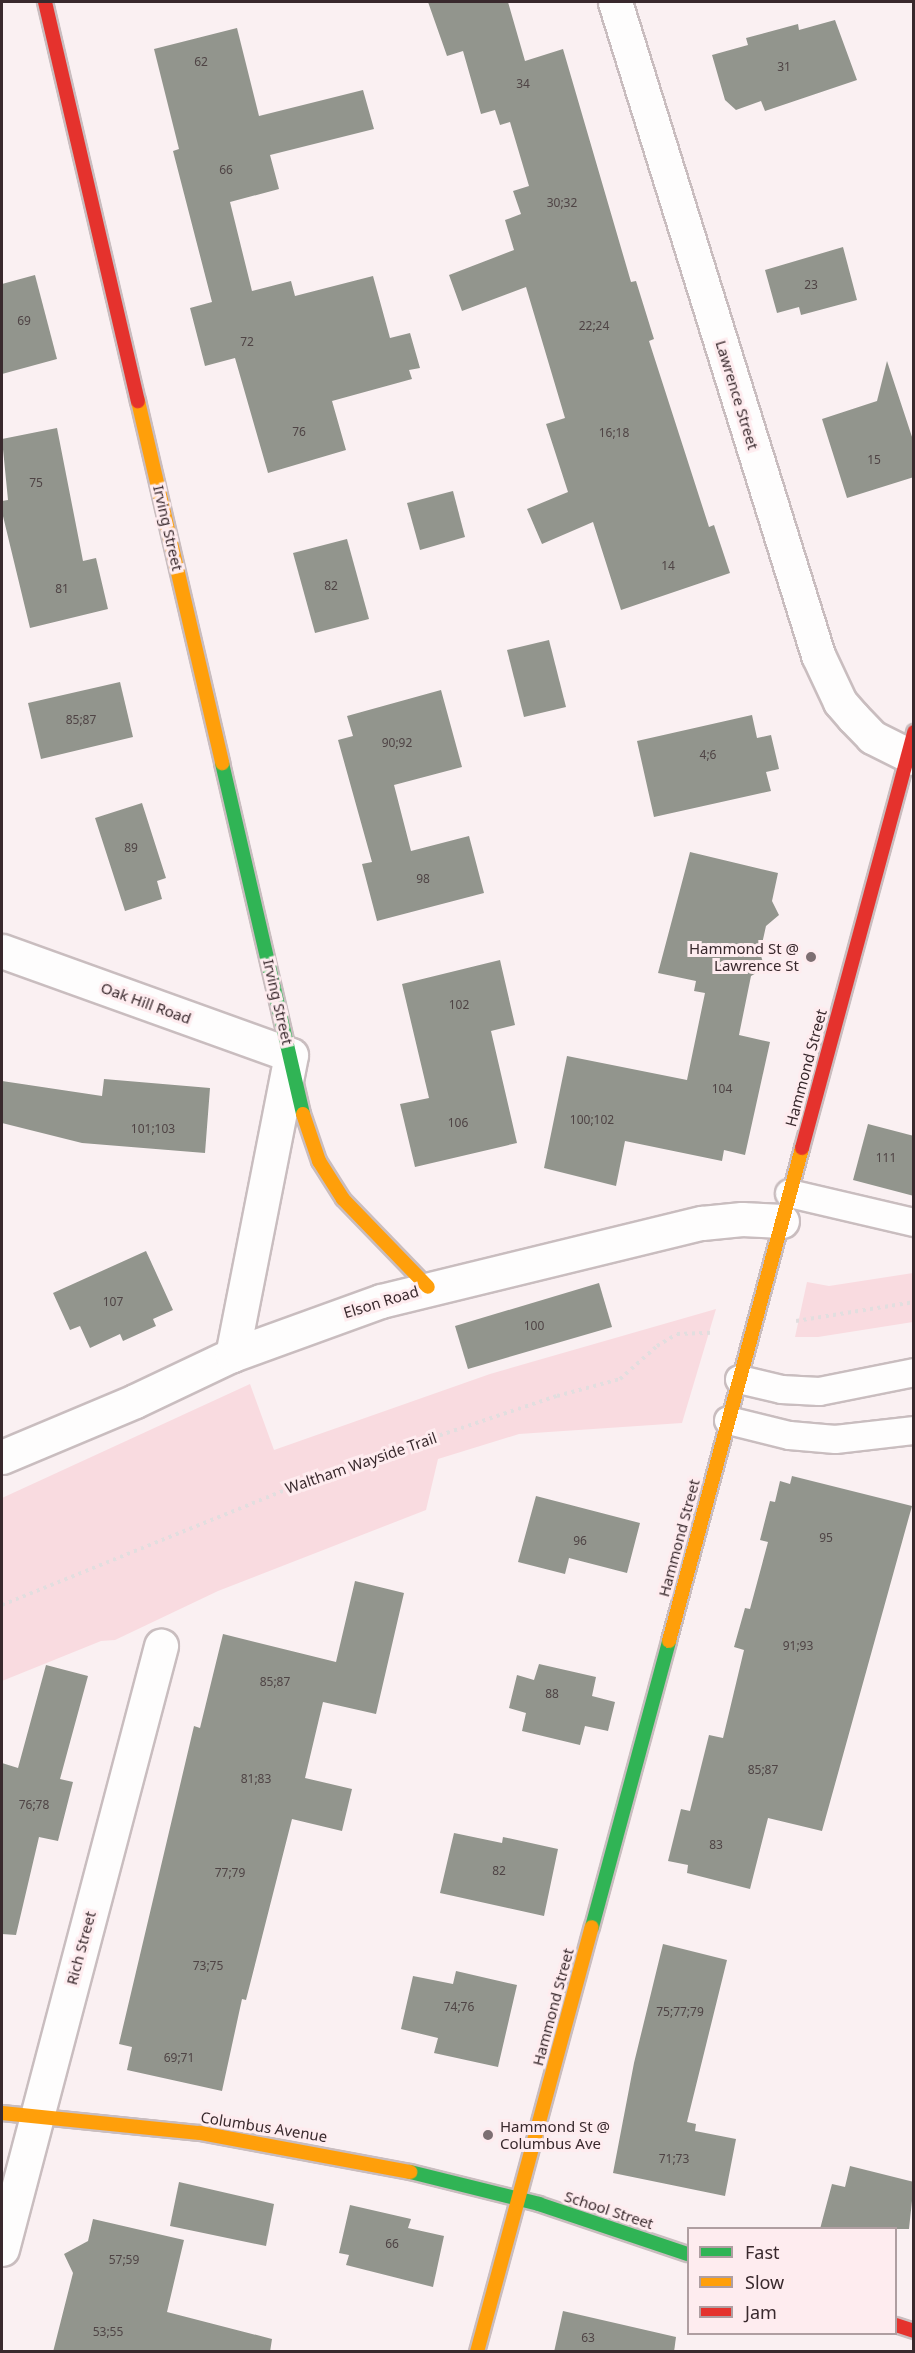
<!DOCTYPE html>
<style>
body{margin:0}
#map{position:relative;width:915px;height:2353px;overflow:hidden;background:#faf0f2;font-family:"Noto Sans",sans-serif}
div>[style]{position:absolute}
.green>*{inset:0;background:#f9dbe0}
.building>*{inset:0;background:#92958d}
.path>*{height:4px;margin-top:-2px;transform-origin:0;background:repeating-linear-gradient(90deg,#e2dedf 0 3px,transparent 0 7.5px)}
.roads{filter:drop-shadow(2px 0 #c9bdbf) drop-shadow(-2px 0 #c9bdbf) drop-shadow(0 2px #c9bdbf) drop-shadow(0 -2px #c9bdbf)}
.lane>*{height:27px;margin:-13.5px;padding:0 13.5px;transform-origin:13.5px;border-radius:13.5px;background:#fefdfd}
.street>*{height:33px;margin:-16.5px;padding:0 16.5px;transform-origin:16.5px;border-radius:16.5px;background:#fefdfd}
.fast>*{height:14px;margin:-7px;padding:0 7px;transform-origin:7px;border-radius:7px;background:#30b455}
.slow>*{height:14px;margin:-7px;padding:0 7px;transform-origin:7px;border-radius:7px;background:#ff9f0a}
.jam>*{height:14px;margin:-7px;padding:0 7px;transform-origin:7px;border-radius:7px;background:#e5322d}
.dots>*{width:16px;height:16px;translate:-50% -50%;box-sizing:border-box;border:3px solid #feecef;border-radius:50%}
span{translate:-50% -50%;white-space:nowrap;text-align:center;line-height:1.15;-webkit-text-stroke:6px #feecef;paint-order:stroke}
.number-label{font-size:12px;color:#4f4445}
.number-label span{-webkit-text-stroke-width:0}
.street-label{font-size:15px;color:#39292d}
.poi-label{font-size:15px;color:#39292d}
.right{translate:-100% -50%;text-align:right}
.left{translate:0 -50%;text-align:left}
.frame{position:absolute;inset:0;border:3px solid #39292d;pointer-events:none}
.legend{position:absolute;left:687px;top:2227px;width:210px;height:108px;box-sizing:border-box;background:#feecef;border:2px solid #af9ea1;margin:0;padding:8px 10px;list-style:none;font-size:18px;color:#39292d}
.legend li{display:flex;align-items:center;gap:12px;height:30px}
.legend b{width:30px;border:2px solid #af9ea1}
</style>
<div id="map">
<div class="green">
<i style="clip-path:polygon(913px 1273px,913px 1322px,818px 1337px,795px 1337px,807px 1282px,829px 1286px)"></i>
<i style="clip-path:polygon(716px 1309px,682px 1423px,519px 1434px,438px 1459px,426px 1510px,218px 1591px,115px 1640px,101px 1641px,2px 1681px,2px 1498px,250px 1384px,274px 1450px,490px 1374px)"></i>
</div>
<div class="building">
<i style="clip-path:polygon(428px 2px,508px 2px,525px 61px,563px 49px,631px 282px,636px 281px,654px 339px,649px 341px,709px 527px,714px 525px,730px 573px,621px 610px,593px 522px,542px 544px,527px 509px,568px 492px,546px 424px,565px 418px,526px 287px,462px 311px,449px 275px,514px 250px,505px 220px,521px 214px,513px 191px,529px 186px,510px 122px,500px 125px,495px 110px,481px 114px,463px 51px,447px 56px)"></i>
<i style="clip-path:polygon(835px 20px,857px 80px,765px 111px,761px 101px,736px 110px,725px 100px,712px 55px,748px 45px,746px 38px,798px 24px,799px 30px)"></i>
<i style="clip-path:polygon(237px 28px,259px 116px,363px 90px,374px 129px,270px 155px,279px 189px,230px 202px,252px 291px,291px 281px,295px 296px,373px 276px,390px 338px,410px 333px,420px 368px,409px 370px,412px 379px,332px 401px,346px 450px,268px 473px,235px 358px,205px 366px,190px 308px,212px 302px,173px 151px,179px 149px,154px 49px)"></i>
<i style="clip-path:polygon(843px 247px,857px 300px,801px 315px,799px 307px,777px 313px,765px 270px)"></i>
<i style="clip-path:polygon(35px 275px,57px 359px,2px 374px,2px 284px)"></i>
<i style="clip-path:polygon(887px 361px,914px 443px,914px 477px,847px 498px,822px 419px,877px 401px)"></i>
<i style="clip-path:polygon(57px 428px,83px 561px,96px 558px,108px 609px,30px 628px,2px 512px,2px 501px,8px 500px,2px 439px)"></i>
<i style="clip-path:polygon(453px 491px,465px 537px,420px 550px,407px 503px)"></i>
<i style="clip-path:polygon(347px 539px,369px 619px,315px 633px,293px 553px)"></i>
<i style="clip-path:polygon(549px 640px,566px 707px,524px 717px,507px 650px)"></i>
<i style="clip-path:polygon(120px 682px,133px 737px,41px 759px,28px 703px)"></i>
<i style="clip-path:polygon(441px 690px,462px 767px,394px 785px,411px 851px,469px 836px,484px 893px,377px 921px,362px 864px,372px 862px,338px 740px,353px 736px,347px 716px)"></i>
<i style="clip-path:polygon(752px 715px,757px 738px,771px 735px,779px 769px,766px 772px,771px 791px,654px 817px,637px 741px)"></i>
<i style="clip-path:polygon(142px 803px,166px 878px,157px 881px,162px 899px,125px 911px,95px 818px)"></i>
<i style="clip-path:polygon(690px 852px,778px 873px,772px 901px,779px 915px,766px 926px,760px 953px,765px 968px,751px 976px,739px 1035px,770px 1042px,745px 1155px,724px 1150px,722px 1161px,625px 1141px,616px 1186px,544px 1168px,567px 1056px,687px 1080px,705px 993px,694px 991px,696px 981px,658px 973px)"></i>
<i style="clip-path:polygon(500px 960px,515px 1025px,491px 1031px,517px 1143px,415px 1167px,400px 1104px,429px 1098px,402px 984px)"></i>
<i style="clip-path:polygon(104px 1079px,210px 1088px,205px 1153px,82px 1143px,2px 1123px,2px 1081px,102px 1096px)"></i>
<i style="clip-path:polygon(868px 1124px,914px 1136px,914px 1196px,853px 1180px)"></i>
<i style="clip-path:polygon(146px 1251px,173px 1310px,153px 1319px,156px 1326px,123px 1341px,120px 1334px,90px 1348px,80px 1326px,70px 1330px,53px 1293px)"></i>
<i style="clip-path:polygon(599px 1283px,612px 1327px,468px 1369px,455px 1326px)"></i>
<i style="clip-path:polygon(792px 1476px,912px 1506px,822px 1831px,768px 1818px,750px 1889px,687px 1873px,688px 1865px,668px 1861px,681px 1809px,690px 1811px,709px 1735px,723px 1738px,744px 1650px,734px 1647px,745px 1608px,750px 1609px,768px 1542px,760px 1540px,770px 1501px,775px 1502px,780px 1481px,790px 1484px)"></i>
<i style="clip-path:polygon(536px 1496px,640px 1523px,627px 1573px,569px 1558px,565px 1574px,518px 1562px)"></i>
<i style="clip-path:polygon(355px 1581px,404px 1593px,376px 1714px,323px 1702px,305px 1778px,352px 1789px,342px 1831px,292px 1819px,246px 2000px,242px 1999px,222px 2091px,127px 2070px,132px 2047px,119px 2044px,194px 1726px,200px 1728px,223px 1634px,336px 1662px)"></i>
<i style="clip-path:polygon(539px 1664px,596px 1677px,592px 1696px,615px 1702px,608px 1731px,585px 1726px,580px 1745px,522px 1731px,526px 1713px,509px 1708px,517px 1675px,534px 1680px)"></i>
<i style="clip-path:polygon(46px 1665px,88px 1676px,60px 1779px,73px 1782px,58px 1841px,39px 1837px,16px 1935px,2px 1934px,2px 1763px,18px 1768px)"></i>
<i style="clip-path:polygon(454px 1833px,502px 1843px,503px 1837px,558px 1849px,544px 1916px,440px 1893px)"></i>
<i style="clip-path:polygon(663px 1944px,727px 1960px,687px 2122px,696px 2124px,695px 2131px,736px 2139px,725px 2196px,613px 2173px,634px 2063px)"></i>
<i style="clip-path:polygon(456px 1971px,517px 1985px,498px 2067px,434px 2053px,438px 2038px,401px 2029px,413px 1976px,453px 1984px)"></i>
<i style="clip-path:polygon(850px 2166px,914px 2182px,909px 2229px,820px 2229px,832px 2184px,845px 2187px)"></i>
<i style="clip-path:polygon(179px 2182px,274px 2204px,266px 2246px,170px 2226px)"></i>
<i style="clip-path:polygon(350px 2205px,411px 2219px,408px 2228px,444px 2236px,433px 2287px,346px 2265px,349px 2255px,339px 2253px)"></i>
<i style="clip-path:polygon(93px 2219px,184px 2240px,167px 2312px,272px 2339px,270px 2352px,53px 2352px,73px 2273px,64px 2254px,88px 2241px)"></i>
<i style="clip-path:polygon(563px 2311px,676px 2337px,674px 2352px,554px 2352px)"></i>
</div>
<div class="path">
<i style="left:796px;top:1321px;width:120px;rotate:-9.1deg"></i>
<i style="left:2px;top:1605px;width:342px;rotate:-22.1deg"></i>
<i style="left:319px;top:1476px;width:251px;rotate:-18.6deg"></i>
<i style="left:557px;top:1396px;width:65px;rotate:-15.1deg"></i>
<i style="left:620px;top:1379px;width:50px;rotate:-41.7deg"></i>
<i style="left:657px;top:1346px;width:23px;rotate:-31deg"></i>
<i style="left:677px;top:1334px;width:34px;rotate:-2deg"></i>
</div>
<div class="roads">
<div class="lane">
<i style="left:789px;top:1193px;width:128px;rotate:13.1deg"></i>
<i style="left:739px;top:1379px;width:43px;rotate:13.4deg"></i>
<i style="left:781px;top:1389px;width:38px;rotate:3deg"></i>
<i style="left:819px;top:1391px;width:97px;rotate:-11.3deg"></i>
<i style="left:728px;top:1420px;width:63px;rotate:13.8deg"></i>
<i style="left:789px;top:1435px;width:46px;rotate:5deg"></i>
<i style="left:835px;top:1439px;width:80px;rotate:-6.5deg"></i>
</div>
<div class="street">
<i style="left:615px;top:2px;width:684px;rotate:72.73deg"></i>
<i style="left:818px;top:655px;width:52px;rotate:64.9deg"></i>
<i style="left:840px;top:702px;width:20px;rotate:49deg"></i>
<i style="left:853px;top:717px;width:28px;rotate:46deg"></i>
<i style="left:872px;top:737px;width:47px;rotate:26.6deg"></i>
<i style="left:2px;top:951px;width:307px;rotate:19.8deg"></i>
<i style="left:291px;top:1055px;width:306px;rotate:101.1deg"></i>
<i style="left:2px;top:1457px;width:144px;rotate:-22.8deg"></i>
<i style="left:135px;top:1401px;width:107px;rotate:-25.4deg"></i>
<i style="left:232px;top:1355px;width:158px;rotate:-19.9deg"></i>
<i style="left:381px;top:1301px;width:330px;rotate:-13.7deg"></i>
<i style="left:702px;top:1223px;width:40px;rotate:-5.7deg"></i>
<i style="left:742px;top:1219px;width:40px;rotate:2.9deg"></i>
<i style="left:2px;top:2249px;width:624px;rotate:-75.23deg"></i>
</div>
<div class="fast">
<i style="left:222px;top:763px;width:360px;rotate:77deg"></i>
<i style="left:592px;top:1927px;width:296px;rotate:-74.9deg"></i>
<i style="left:410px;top:2172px;width:133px;rotate:13.9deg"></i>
<i style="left:539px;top:2204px;width:157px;rotate:18.6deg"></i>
</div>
<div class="slow">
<i style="left:138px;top:401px;width:372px;rotate:76.9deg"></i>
<i style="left:303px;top:1114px;width:50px;rotate:71.2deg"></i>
<i style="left:319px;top:1161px;width:45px;rotate:57.7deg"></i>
<i style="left:343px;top:1199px;width:122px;rotate:46deg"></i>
<i style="left:669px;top:1641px;width:511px;rotate:-74.9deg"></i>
<i style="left:2px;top:2113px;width:199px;rotate:5.8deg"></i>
<i style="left:200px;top:2133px;width:214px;rotate:10.5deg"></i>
<i style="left:477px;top:2352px;width:440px;rotate:-74.9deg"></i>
</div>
<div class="jam">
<i style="left:45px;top:2px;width:410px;rotate:76.9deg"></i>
<i style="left:802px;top:1148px;width:431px;rotate:-74.9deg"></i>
<i style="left:896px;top:2325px;width:19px;rotate:18deg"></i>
</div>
</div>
<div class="dots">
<i style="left:811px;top:957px;background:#7d6f72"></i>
<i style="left:488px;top:2135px;background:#7d6f72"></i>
</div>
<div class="number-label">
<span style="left:201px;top:62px">62</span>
<span style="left:784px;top:67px">31</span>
<span style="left:523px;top:84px">34</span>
<span style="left:226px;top:170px">66</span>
<span style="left:562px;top:203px">30;32</span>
<span style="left:811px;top:285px">23</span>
<span style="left:24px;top:321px">69</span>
<span style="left:594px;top:326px">22;24</span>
<span style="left:247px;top:342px">72</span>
<span style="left:299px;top:432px">76</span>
<span style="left:614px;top:433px">16;18</span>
<span style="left:874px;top:460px">15</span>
<span style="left:36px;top:483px">75</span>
<span style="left:668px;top:566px">14</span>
<span style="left:331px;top:586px">82</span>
<span style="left:62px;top:589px">81</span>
<span style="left:81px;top:720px">85;87</span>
<span style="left:397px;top:743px">90;92</span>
<span style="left:708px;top:755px">4;6</span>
<span style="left:131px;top:848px">89</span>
<span style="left:423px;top:879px">98</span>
<span style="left:459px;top:1005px">102</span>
<span style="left:722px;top:1089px">104</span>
<span style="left:592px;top:1120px">100;102</span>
<span style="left:458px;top:1123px">106</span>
<span style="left:153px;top:1129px">101;103</span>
<span style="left:886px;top:1158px">111</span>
<span style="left:113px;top:1302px">107</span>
<span style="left:534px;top:1326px">100</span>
<span style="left:826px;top:1538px">95</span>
<span style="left:580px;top:1541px">96</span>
<span style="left:798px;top:1646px">91;93</span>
<span style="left:275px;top:1682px">85;87</span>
<span style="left:552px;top:1694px">88</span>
<span style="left:763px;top:1770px">85;87</span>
<span style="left:256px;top:1779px">81;83</span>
<span style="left:34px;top:1805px">76;78</span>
<span style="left:716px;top:1845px">83</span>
<span style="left:499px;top:1871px">82</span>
<span style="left:230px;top:1873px">77;79</span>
<span style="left:208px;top:1966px">73;75</span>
<span style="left:459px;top:2007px">74;76</span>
<span style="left:680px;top:2012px">75;77;79</span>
<span style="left:179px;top:2058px">69;71</span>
<span style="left:674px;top:2159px">71;73</span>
<span style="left:392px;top:2244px">66</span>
<span style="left:124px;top:2260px">57;59</span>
<span style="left:108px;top:2332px">53;55</span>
<span style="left:588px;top:2338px">63</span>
</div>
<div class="street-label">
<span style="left:737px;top:395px;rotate:73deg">Lawrence Street</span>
<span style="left:168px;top:528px;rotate:77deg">Irving Street</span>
<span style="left:278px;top:1002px;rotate:77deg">Irving Street</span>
<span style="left:146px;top:1003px;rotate:20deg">Oak Hill Road</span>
<span style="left:806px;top:1068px;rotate:-75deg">Hammond Street</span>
<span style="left:381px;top:1302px;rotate:-17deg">Elson Road</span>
<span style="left:361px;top:1463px;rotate:-19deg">Waltham Wayside Trail</span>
<span style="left:679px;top:1538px;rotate:-75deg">Hammond Street</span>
<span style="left:81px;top:1948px;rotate:-75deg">Rich Street</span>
<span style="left:553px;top:2007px;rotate:-75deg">Hammond Street</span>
<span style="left:264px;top:2127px;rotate:9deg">Columbus Avenue</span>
<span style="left:609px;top:2210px;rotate:18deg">School Street</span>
</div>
<div class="poi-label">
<span class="right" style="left:799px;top:957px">Hammond St @<br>Lawrence St</span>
<span class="left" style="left:500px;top:2135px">Hammond St @<br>Columbus Ave</span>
</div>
<div class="frame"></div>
<ul class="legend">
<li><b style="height:8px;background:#30b455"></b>Fast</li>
<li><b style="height:8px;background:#ff9f0a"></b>Slow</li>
<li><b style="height:8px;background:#e5322d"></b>Jam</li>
</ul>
</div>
